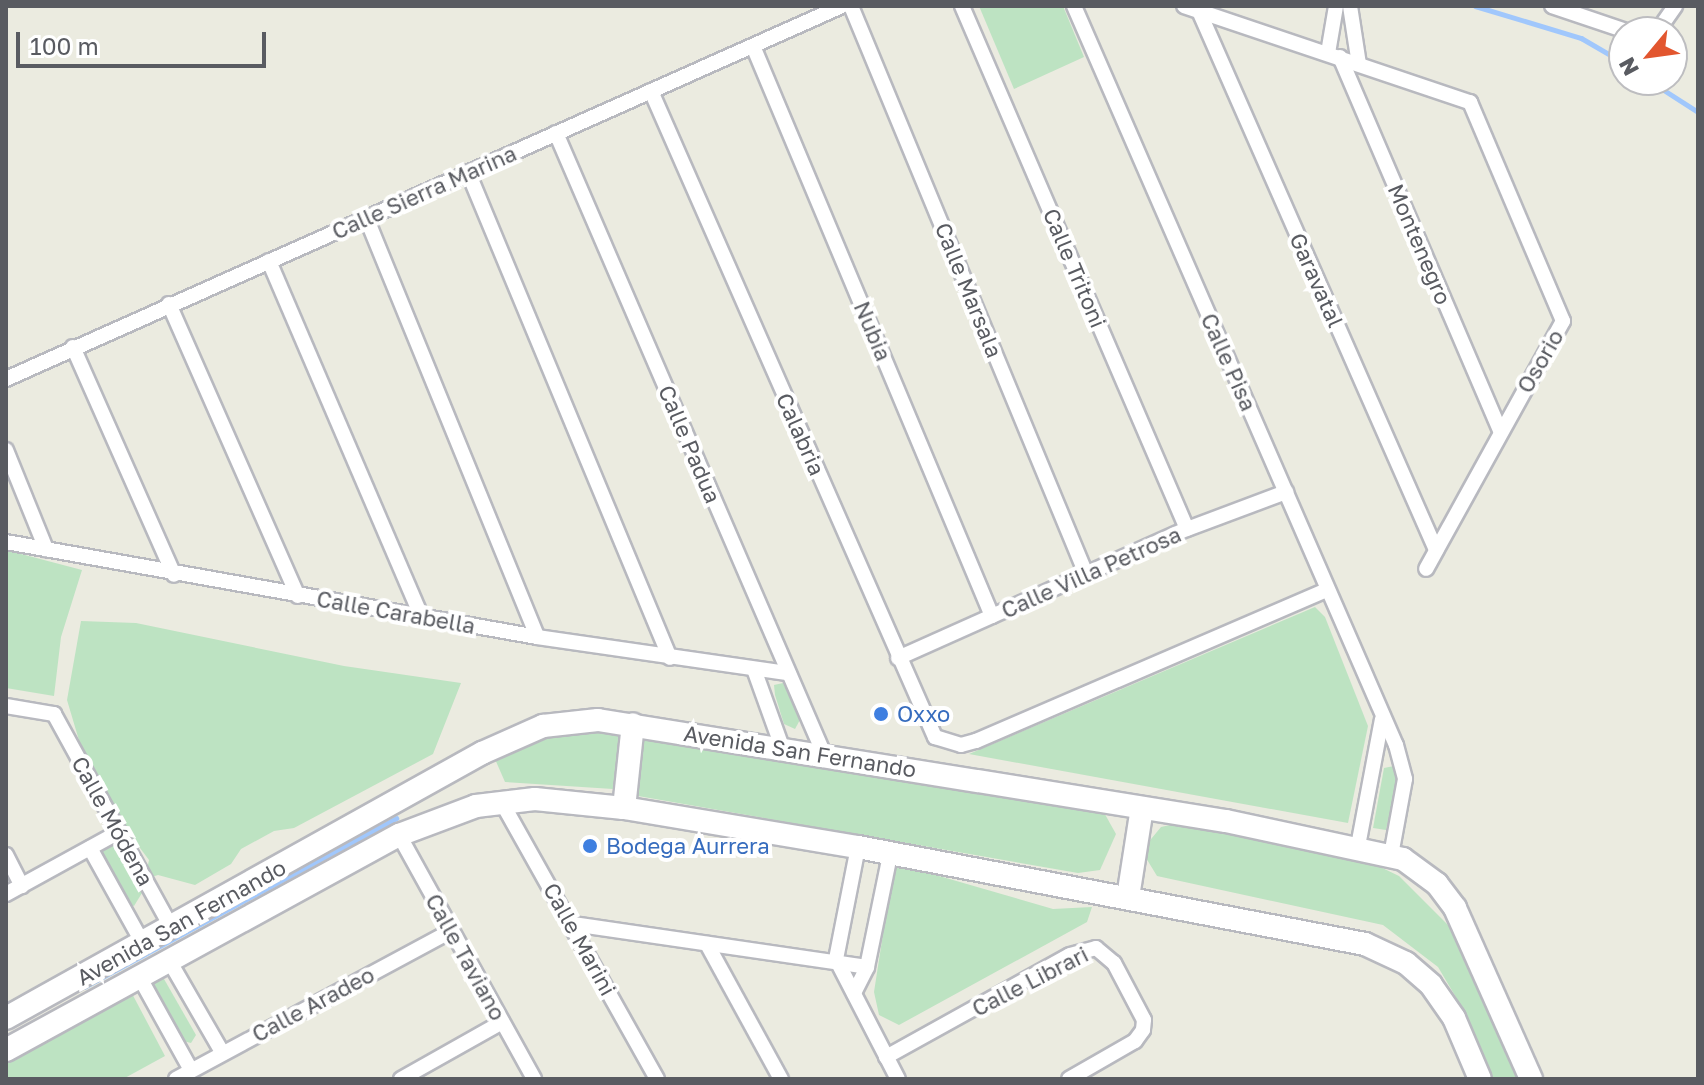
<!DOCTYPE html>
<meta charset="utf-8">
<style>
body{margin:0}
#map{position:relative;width:1704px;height:1085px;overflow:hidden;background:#ebebe0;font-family:"Golos Text",sans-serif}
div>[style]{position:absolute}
.green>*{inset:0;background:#bde3c2}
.stream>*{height:5px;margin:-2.5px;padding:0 2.5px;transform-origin:2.5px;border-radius:2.5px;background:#a0c7fc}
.roads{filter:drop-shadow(2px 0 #b8b9bf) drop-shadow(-2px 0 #b8b9bf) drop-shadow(0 2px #b8b9bf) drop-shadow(0 -2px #b8b9bf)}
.street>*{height:14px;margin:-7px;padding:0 7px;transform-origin:7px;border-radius:7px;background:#fff}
.secondary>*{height:22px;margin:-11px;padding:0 11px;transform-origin:11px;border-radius:11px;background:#fff}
.dots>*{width:22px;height:22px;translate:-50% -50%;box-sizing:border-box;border:4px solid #fff;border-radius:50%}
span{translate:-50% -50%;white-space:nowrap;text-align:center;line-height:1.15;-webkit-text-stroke:8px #fff;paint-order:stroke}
.street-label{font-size:22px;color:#595b61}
.shop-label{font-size:22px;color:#366cbe}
.left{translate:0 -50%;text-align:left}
.frame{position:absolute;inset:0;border:8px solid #595b61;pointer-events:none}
.north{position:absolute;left:1608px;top:16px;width:80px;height:80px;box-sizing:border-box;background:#fff;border:2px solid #bdbdc0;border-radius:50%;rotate:241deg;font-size:22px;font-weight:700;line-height:32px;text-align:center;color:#595b61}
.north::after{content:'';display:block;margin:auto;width:28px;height:36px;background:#e2562f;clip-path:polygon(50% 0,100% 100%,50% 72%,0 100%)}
.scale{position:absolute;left:16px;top:32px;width:250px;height:36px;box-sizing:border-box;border:4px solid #595b61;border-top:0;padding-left:10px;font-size:24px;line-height:28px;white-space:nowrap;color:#595b61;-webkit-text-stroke:6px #fff;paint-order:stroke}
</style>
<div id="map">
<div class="green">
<i style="clip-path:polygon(979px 6px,1063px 6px,1084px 57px,1014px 89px)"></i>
<i style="clip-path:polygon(6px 550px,82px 570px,61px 637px,54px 696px,6px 688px)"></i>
<i style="clip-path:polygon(1315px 607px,1325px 617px,1368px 726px,1348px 823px,969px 754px)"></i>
<i style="clip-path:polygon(81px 621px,136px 623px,344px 666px,461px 683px,433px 754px,294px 828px,274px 831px,241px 849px,231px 864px,195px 885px,158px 875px,145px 879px,149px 860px,92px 784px,67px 700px)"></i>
<i style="clip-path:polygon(783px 683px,801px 718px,795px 729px,784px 724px,775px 695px,774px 685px)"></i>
<i style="clip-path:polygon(623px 728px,613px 789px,505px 782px,491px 750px,517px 737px)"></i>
<i style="clip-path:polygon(645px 733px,1102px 809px,1116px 834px,1100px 870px,1078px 873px,638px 796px)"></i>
<i style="clip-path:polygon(1394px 766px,1397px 784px,1386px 830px,1373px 828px,1384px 768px)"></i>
<i style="clip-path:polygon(1179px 823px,1374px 864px,1399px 876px,1455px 932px,1517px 1079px,1491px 1079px,1460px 1004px,1438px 967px,1383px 925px,1157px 876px,1146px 858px,1147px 844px,1161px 827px)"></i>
<i style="clip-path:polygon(114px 841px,142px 893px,134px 906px,128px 903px,98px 847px)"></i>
<i style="clip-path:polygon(894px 863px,1053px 909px,1092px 907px,1087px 922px,899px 1025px,879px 1015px,874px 992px)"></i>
<i style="clip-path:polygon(155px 978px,164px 979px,196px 1035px,191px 1043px,183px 1041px,151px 984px)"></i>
<i style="clip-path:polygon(128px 986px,165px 1056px,123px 1079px,6px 1079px,6px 1055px)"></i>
</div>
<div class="stream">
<i style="left:1475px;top:6px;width:111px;rotate:16.8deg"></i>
<i style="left:1581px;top:38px;width:50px;rotate:30.2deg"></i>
<i style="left:1648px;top:80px;width:59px;rotate:32.6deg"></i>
<i style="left:84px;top:987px;width:355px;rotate:-28.4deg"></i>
</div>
<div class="roads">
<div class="street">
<i style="left:851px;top:6px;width:615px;rotate:67.52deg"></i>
<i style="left:962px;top:6px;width:569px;rotate:66.72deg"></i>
<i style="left:1074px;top:6px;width:806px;rotate:66.46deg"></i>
<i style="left:1396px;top:745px;width:35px;rotate:75deg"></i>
<i style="left:1405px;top:779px;width:77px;rotate:100.4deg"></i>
<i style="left:1184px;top:6px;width:302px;rotate:18.6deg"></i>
<i style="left:1470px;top:102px;width:238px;rotate:67deg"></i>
<i style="left:1563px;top:321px;width:283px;rotate:118.9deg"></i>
<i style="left:1350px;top:6px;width:59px;rotate:81.2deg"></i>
<i style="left:1552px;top:6px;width:81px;rotate:18.7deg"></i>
<i style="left:1199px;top:11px;width:589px;rotate:66.26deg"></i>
<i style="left:1657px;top:32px;width:32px;rotate:-55deg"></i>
<i style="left:753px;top:46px;width:618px;rotate:67.25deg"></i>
<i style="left:1328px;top:53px;width:48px;rotate:-80.3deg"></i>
<i style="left:1340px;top:57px;width:406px;rotate:66.8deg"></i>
<i style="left:651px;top:91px;width:706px;rotate:66.27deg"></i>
<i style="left:935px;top:737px;width:27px;rotate:17deg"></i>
<i style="left:961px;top:745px;width:16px;rotate:-15deg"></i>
<i style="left:976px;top:741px;width:382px;rotate:-23.3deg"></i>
<i style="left:556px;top:133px;width:676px;rotate:66.66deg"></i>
<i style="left:468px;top:172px;width:526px;rotate:67.43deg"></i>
<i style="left:366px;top:217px;width:453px;rotate:67.8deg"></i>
<i style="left:269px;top:261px;width:386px;rotate:66.8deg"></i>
<i style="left:169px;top:304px;width:319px;rotate:66.2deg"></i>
<i style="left:73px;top:347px;width:249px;rotate:66.1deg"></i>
<i style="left:6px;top:379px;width:915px;rotate:-24.05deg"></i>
<i style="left:6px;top:450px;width:107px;rotate:68deg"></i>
<i style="left:6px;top:542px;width:539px;rotate:10.14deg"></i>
<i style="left:537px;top:637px;width:254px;rotate:8.2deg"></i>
<i style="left:898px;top:658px;width:316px;rotate:-24.1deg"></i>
<i style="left:1187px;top:529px;width:106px;rotate:-20.5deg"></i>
<i style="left:755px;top:672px;width:80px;rotate:70.2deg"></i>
<i style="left:6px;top:706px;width:49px;rotate:9.5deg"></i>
<i style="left:54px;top:714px;width:243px;rotate:61.2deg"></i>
<i style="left:501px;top:801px;width:319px;rotate:60.7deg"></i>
<i style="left:399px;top:835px;width:279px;rotate:61deg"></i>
<i style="left:1358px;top:846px;width:129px;rotate:-79.3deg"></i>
<i style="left:858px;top:847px;width:114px;rotate:101.1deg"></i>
<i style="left:836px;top:959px;width:135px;rotate:62.7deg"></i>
<i style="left:90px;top:848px;width:107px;rotate:61deg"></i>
<i style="left:6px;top:855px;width:35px;rotate:63deg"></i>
<i style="left:6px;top:894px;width:129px;rotate:-28.8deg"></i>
<i style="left:573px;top:924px;width:297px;rotate:8.3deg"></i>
<i style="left:707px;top:944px;width:154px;rotate:61.3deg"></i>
<i style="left:170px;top:962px;width:104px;rotate:60deg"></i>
<i style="left:140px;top:978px;width:105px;rotate:61deg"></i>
<i style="left:854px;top:993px;width:29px;rotate:-63deg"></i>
<i style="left:867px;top:967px;width:114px;rotate:-78.4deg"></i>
<i style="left:886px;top:1057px;width:210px;rotate:-29deg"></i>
<i style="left:1070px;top:955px;width:27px;rotate:-15deg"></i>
<i style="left:1096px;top:948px;width:23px;rotate:40deg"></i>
<i style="left:1114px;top:963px;width:64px;rotate:62.2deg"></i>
<i style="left:1144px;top:1020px;width:10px;rotate:96deg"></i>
<i style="left:1143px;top:1030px;width:14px;rotate:126deg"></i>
<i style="left:1135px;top:1041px;width:76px;rotate:150.1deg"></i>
<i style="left:176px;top:1079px;width:312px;rotate:-28.3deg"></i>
<i style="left:401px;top:1079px;width:116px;rotate:-29.4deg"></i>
</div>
<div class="secondary">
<i style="left:624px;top:808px;width:84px;rotate:-83.9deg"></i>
<i style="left:1128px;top:897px;width:90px;rotate:-81.1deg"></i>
<i style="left:6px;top:1018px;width:545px;rotate:-29.11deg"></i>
<i style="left:482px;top:753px;width:67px;rotate:-23.9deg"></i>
<i style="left:543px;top:726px;width:55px;rotate:-6.2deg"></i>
<i style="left:598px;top:720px;width:636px;rotate:9.14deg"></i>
<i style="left:1226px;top:821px;width:181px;rotate:12.1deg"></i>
<i style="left:1403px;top:859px;width:42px;rotate:36.3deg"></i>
<i style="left:1437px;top:884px;width:30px;rotate:53deg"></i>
<i style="left:1455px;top:908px;width:187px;rotate:66deg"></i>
<i style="left:6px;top:1050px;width:448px;rotate:-28.7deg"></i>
<i style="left:399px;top:835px;width:82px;rotate:-20.6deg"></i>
<i style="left:476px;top:806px;width:59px;rotate:-6.8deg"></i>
<i style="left:535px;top:799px;width:89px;rotate:5.8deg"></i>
<i style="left:624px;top:808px;width:237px;rotate:9.5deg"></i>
<i style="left:858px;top:847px;width:516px;rotate:10.83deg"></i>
<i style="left:1365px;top:944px;width:45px;rotate:24.9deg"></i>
<i style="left:1406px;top:963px;width:33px;rotate:41deg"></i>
<i style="left:1431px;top:985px;width:40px;rotate:55.1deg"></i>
<i style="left:1454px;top:1018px;width:66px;rotate:66.9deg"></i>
</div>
</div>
<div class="dots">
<i style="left:881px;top:714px;background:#3f7fe0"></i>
<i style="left:590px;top:846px;background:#3f7fe0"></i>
</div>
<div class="street-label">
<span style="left:424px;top:192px;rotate:-24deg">Calle Sierra Marina</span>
<span style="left:1420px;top:244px;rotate:67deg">Montenegro</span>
<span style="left:1075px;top:268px;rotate:67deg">Calle Tritoni</span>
<span style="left:1317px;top:280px;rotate:66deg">Garavatal</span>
<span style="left:969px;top:290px;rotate:68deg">Calle Marsala</span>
<span style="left:873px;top:331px;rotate:67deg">Nubia</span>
<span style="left:1540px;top:361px;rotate:-60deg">Osorio</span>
<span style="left:1229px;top:362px;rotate:66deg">Calle Pisa</span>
<span style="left:801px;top:434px;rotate:66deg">Calabria</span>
<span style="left:690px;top:444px;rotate:67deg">Calle Padua</span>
<span style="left:1091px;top:572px;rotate:-24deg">Calle Villa Petrosa</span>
<span style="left:396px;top:612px;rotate:10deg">Calle Carabella</span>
<span style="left:800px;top:751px;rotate:9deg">Avenida San Fernando</span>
<span style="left:113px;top:821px;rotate:61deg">Calle Módena</span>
<span style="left:181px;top:922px;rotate:-29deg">Avenida San Fernando</span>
<span style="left:580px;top:939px;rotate:61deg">Calle Marini</span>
<span style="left:466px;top:957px;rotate:61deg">Calle Taviano</span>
<span style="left:1030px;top:981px;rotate:-27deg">Calle Librari</span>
<span style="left:313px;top:1004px;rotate:-28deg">Calle Aradeo</span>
</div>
<div class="shop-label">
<span class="left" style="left:897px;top:714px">Oxxo</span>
<span class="left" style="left:606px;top:846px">Bodega Aurrera</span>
</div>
<div class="frame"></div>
<div class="north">N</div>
<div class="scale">100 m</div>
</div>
